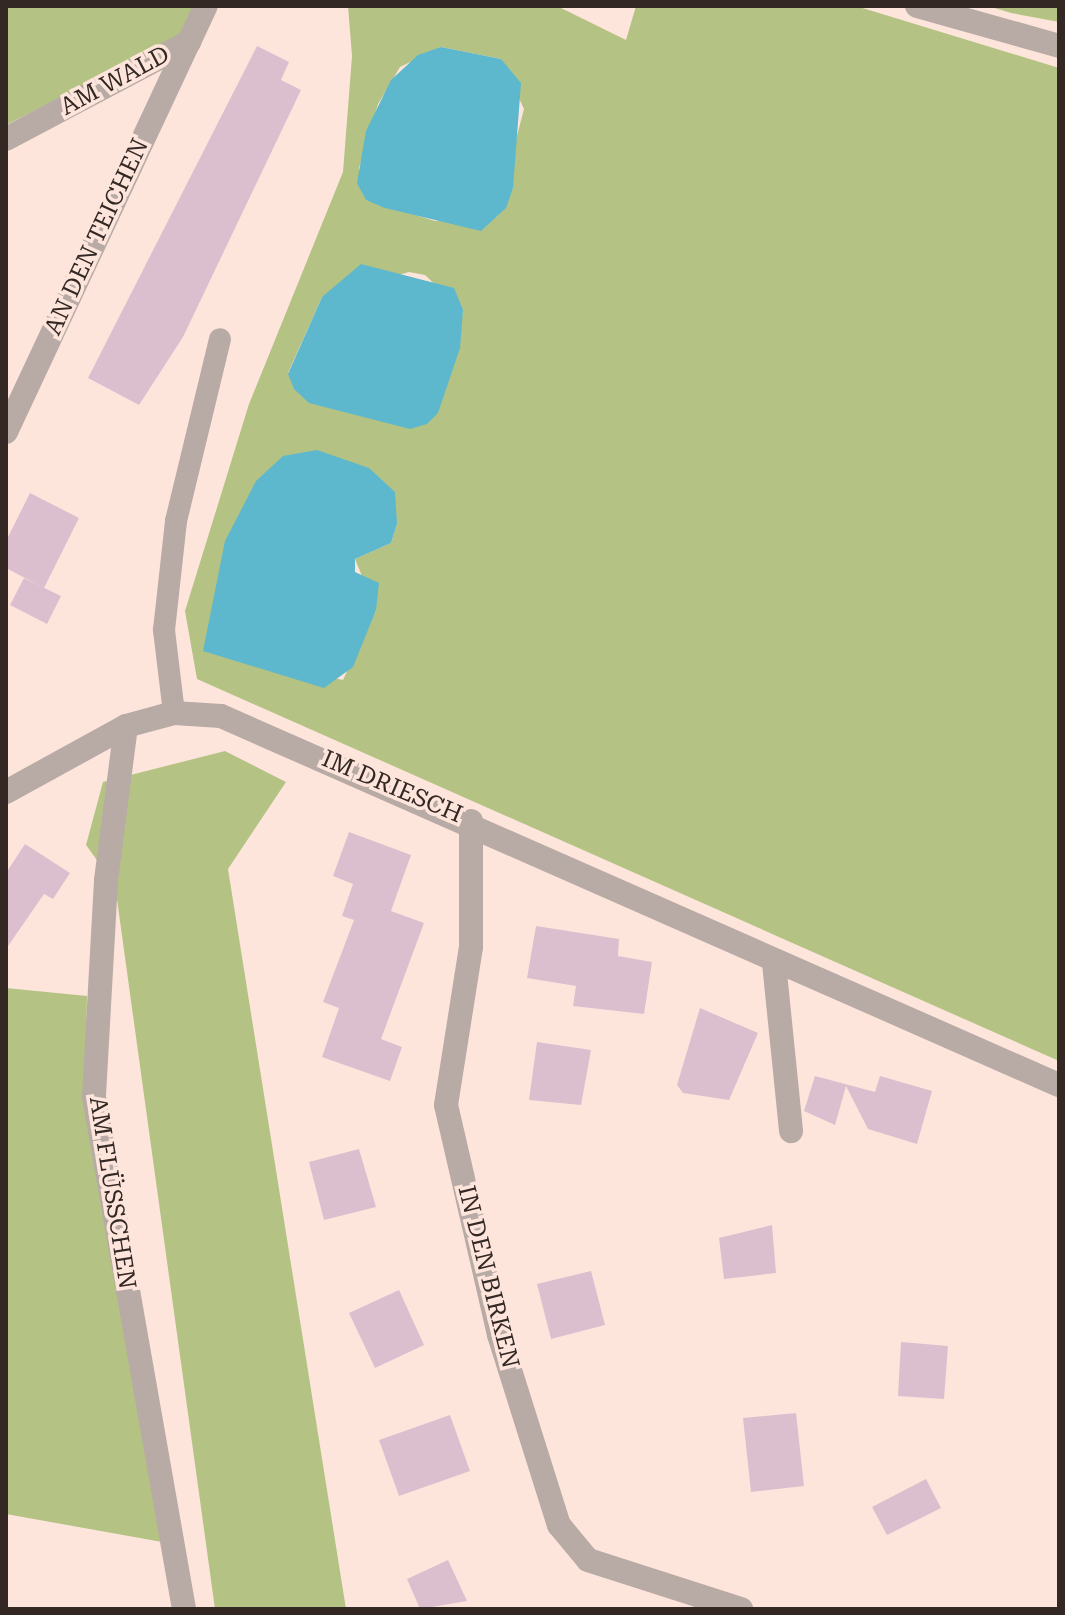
<!DOCTYPE html>
<meta charset="utf-8">
<style>
body{margin:0}
#map{position:relative;width:1065px;height:1615px;overflow:hidden;background:#fee5dc;font-family:"Roboto Serif",serif}
div>[style]{position:absolute}
.green>*{inset:0;background:#b4c384}
.water>*{inset:0;background:#5db7cd}
.building>*{inset:0;background:#dcbfcf}
.lane>*{height:22px;margin:-11px;padding:0 11px;transform-origin:11px;border-radius:11px;background:#b8aaa5}
.street>*{height:24px;margin:-12px;padding:0 12px;transform-origin:12px;border-radius:12px;background:#b8aaa5}
span{translate:-50% -50%;white-space:nowrap;text-align:center;line-height:1.15;-webkit-text-stroke:7px #fee5dc;paint-order:stroke}
.street-label{font-size:24px;color:#332824}
.frame{position:absolute;inset:0;border:8px solid #332824;pointer-events:none}
</style>
<div id="map">
<div class="green">
<i style="clip-path:polygon(6px 6px,198px 6px,182px 37px,6px 125px)"></i>
<i style="clip-path:polygon(evenodd,348px 6px,557px 6px,626px 40px,636px 6px,856px 6px,1059px 68px,1059px 1061px,197px 679px,185px 611px,249px 404px,343px 172px,352px 56px,348px 6px,441px 47px,501px 59px,524px 109px,511px 159px,513px 188px,497px 217px,435px 221px,366px 200px,359px 168px,378px 104px,400px 67px,441px 47px,348px 6px,409px 272px,425px 275px,463px 311px,438px 413px,288px 373px,322px 297px,409px 272px,348px 6px,397px 524px,391px 543px,355px 559px,376px 610px,343px 680px,203px 650px,397px 524px)"></i>
<i style="clip-path:polygon(988px 6px,1059px 6px,1059px 22px,1011px 13px)"></i>
<i style="clip-path:polygon(225px 751px,286px 782px,228px 869px,346px 1609px,215px 1609px,115px 885px,86px 845px,103px 782px)"></i>
<i style="clip-path:polygon(6px 988px,87px 996px,85px 1103px,162px 1542px,6px 1514px)"></i>
</div>
<div class="water">
<i style="clip-path:polygon(441px 47px,501px 59px,521px 83px,513px 188px,506px 208px,481px 231px,385px 208px,366px 200px,357px 183px,366px 131px,391px 80px,418px 55px)"></i>
<i style="clip-path:polygon(361px 264px,454px 288px,463px 310px,460px 348px,438px 413px,427px 424px,410px 429px,309px 403px,294px 389px,288px 374px,322px 297px)"></i>
<i style="clip-path:polygon(317px 450px,369px 468px,395px 492px,397px 524px,391px 543px,355px 559px,355px 572px,379px 583px,376px 610px,353px 667px,324px 688px,203px 651px,225px 541px,256px 481px,283px 456px)"></i>
</div>
<div class="building">
<i style="clip-path:polygon(257px 46px,289px 62px,281px 80px,301px 90px,183px 337px,139px 405px,88px 378px)"></i>
<i style="clip-path:polygon(30px 493px,79px 518px,44px 588px,6px 568px,6px 541px)"></i>
<i style="clip-path:polygon(24px 578px,61px 596px,47px 624px,10px 605px)"></i>
<i style="clip-path:polygon(349px 832px,411px 855px,391px 911px,424px 923px,381px 1039px,402px 1047px,390px 1081px,322px 1057px,339px 1008px,323px 1002px,354px 920px,342px 916px,353px 884px,333px 876px)"></i>
<i style="clip-path:polygon(25px 844px,70px 873px,53px 899px,44px 894px,6px 949px,6px 873px)"></i>
<i style="clip-path:polygon(536px 926px,619px 939px,618px 956px,652px 962px,644px 1014px,573px 1006px,576px 986px,527px 978px)"></i>
<i style="clip-path:polygon(700px 1008px,758px 1033px,729px 1100px,683px 1093px,677px 1085px)"></i>
<i style="clip-path:polygon(537px 1042px,591px 1050px,581px 1105px,529px 1100px)"></i>
<i style="clip-path:polygon(815px 1076px,875px 1092px,880px 1076px,932px 1091px,917px 1144px,868px 1129px,846px 1086px,835px 1125px,804px 1111px)"></i>
<i style="clip-path:polygon(359px 1149px,376px 1207px,324px 1220px,309px 1162px)"></i>
<i style="clip-path:polygon(772px 1225px,776px 1273px,724px 1279px,719px 1238px)"></i>
<i style="clip-path:polygon(591px 1271px,605px 1325px,551px 1339px,537px 1284px)"></i>
<i style="clip-path:polygon(399px 1290px,424px 1345px,375px 1368px,349px 1313px)"></i>
<i style="clip-path:polygon(901px 1342px,948px 1346px,944px 1399px,898px 1396px)"></i>
<i style="clip-path:polygon(796px 1413px,804px 1486px,751px 1492px,743px 1418px)"></i>
<i style="clip-path:polygon(450px 1415px,470px 1471px,399px 1496px,379px 1440px)"></i>
<i style="clip-path:polygon(926px 1479px,941px 1508px,887px 1535px,872px 1507px)"></i>
<i style="clip-path:polygon(448px 1560px,467px 1601px,420px 1609px,407px 1579px)"></i>
</div>
<div class="lane">
<i style="left:174px;top:713px;width:84px;rotate:-96.9deg"></i>
<i style="left:164px;top:630px;width:110px;rotate:-83.7deg"></i>
<i style="left:176px;top:521px;width:187px;rotate:-76.4deg"></i>
</div>
<div class="street">
<i style="left:917px;top:6px;width:148px;rotate:15.7deg"></i>
<i style="left:6px;top:139px;width:207px;rotate:-27.9deg"></i>
<i style="left:189px;top:42px;width:40px;rotate:-65deg"></i>
<i style="left:6px;top:432px;width:431px;rotate:-64.9deg"></i>
<i style="left:126px;top:726px;width:156px;rotate:97.4deg"></i>
<i style="left:106px;top:881px;width:216px;rotate:93.2deg"></i>
<i style="left:94px;top:1097px;width:520px;rotate:80.03deg"></i>
<i style="left:6px;top:792px;width:137px;rotate:-28.8deg"></i>
<i style="left:126px;top:726px;width:50px;rotate:-15.2deg"></i>
<i style="left:174px;top:713px;width:47px;rotate:3.7deg"></i>
<i style="left:221px;top:716px;width:916px;rotate:23.77deg"></i>
<i style="left:471px;top:821px;width:126px;rotate:90deg"></i>
<i style="left:471px;top:947px;width:160px;rotate:99deg"></i>
<i style="left:446px;top:1105px;width:236px;rotate:77deg"></i>
<i style="left:499px;top:1335px;width:199px;rotate:72.5deg"></i>
<i style="left:559px;top:1525px;width:45px;rotate:50.4deg"></i>
<i style="left:588px;top:1560px;width:161px;rotate:17.8deg"></i>
<i style="left:774px;top:963px;width:169px;rotate:84.2deg"></i>
</div>
<div class="street-label">
<span style="left:115px;top:81px;rotate:-28deg">AM WALD</span>
<span style="left:97px;top:237px;rotate:-65deg">AN DEN TEICHEN</span>
<span style="left:392px;top:787px;rotate:23deg">IM DRIESCH</span>
<span style="left:112px;top:1193px;rotate:81deg">AM FLÜSSCHEN</span>
<span style="left:488px;top:1277px;rotate:76deg">IN DEN BIRKEN</span>
</div>
<div class="frame"></div>
</div>
